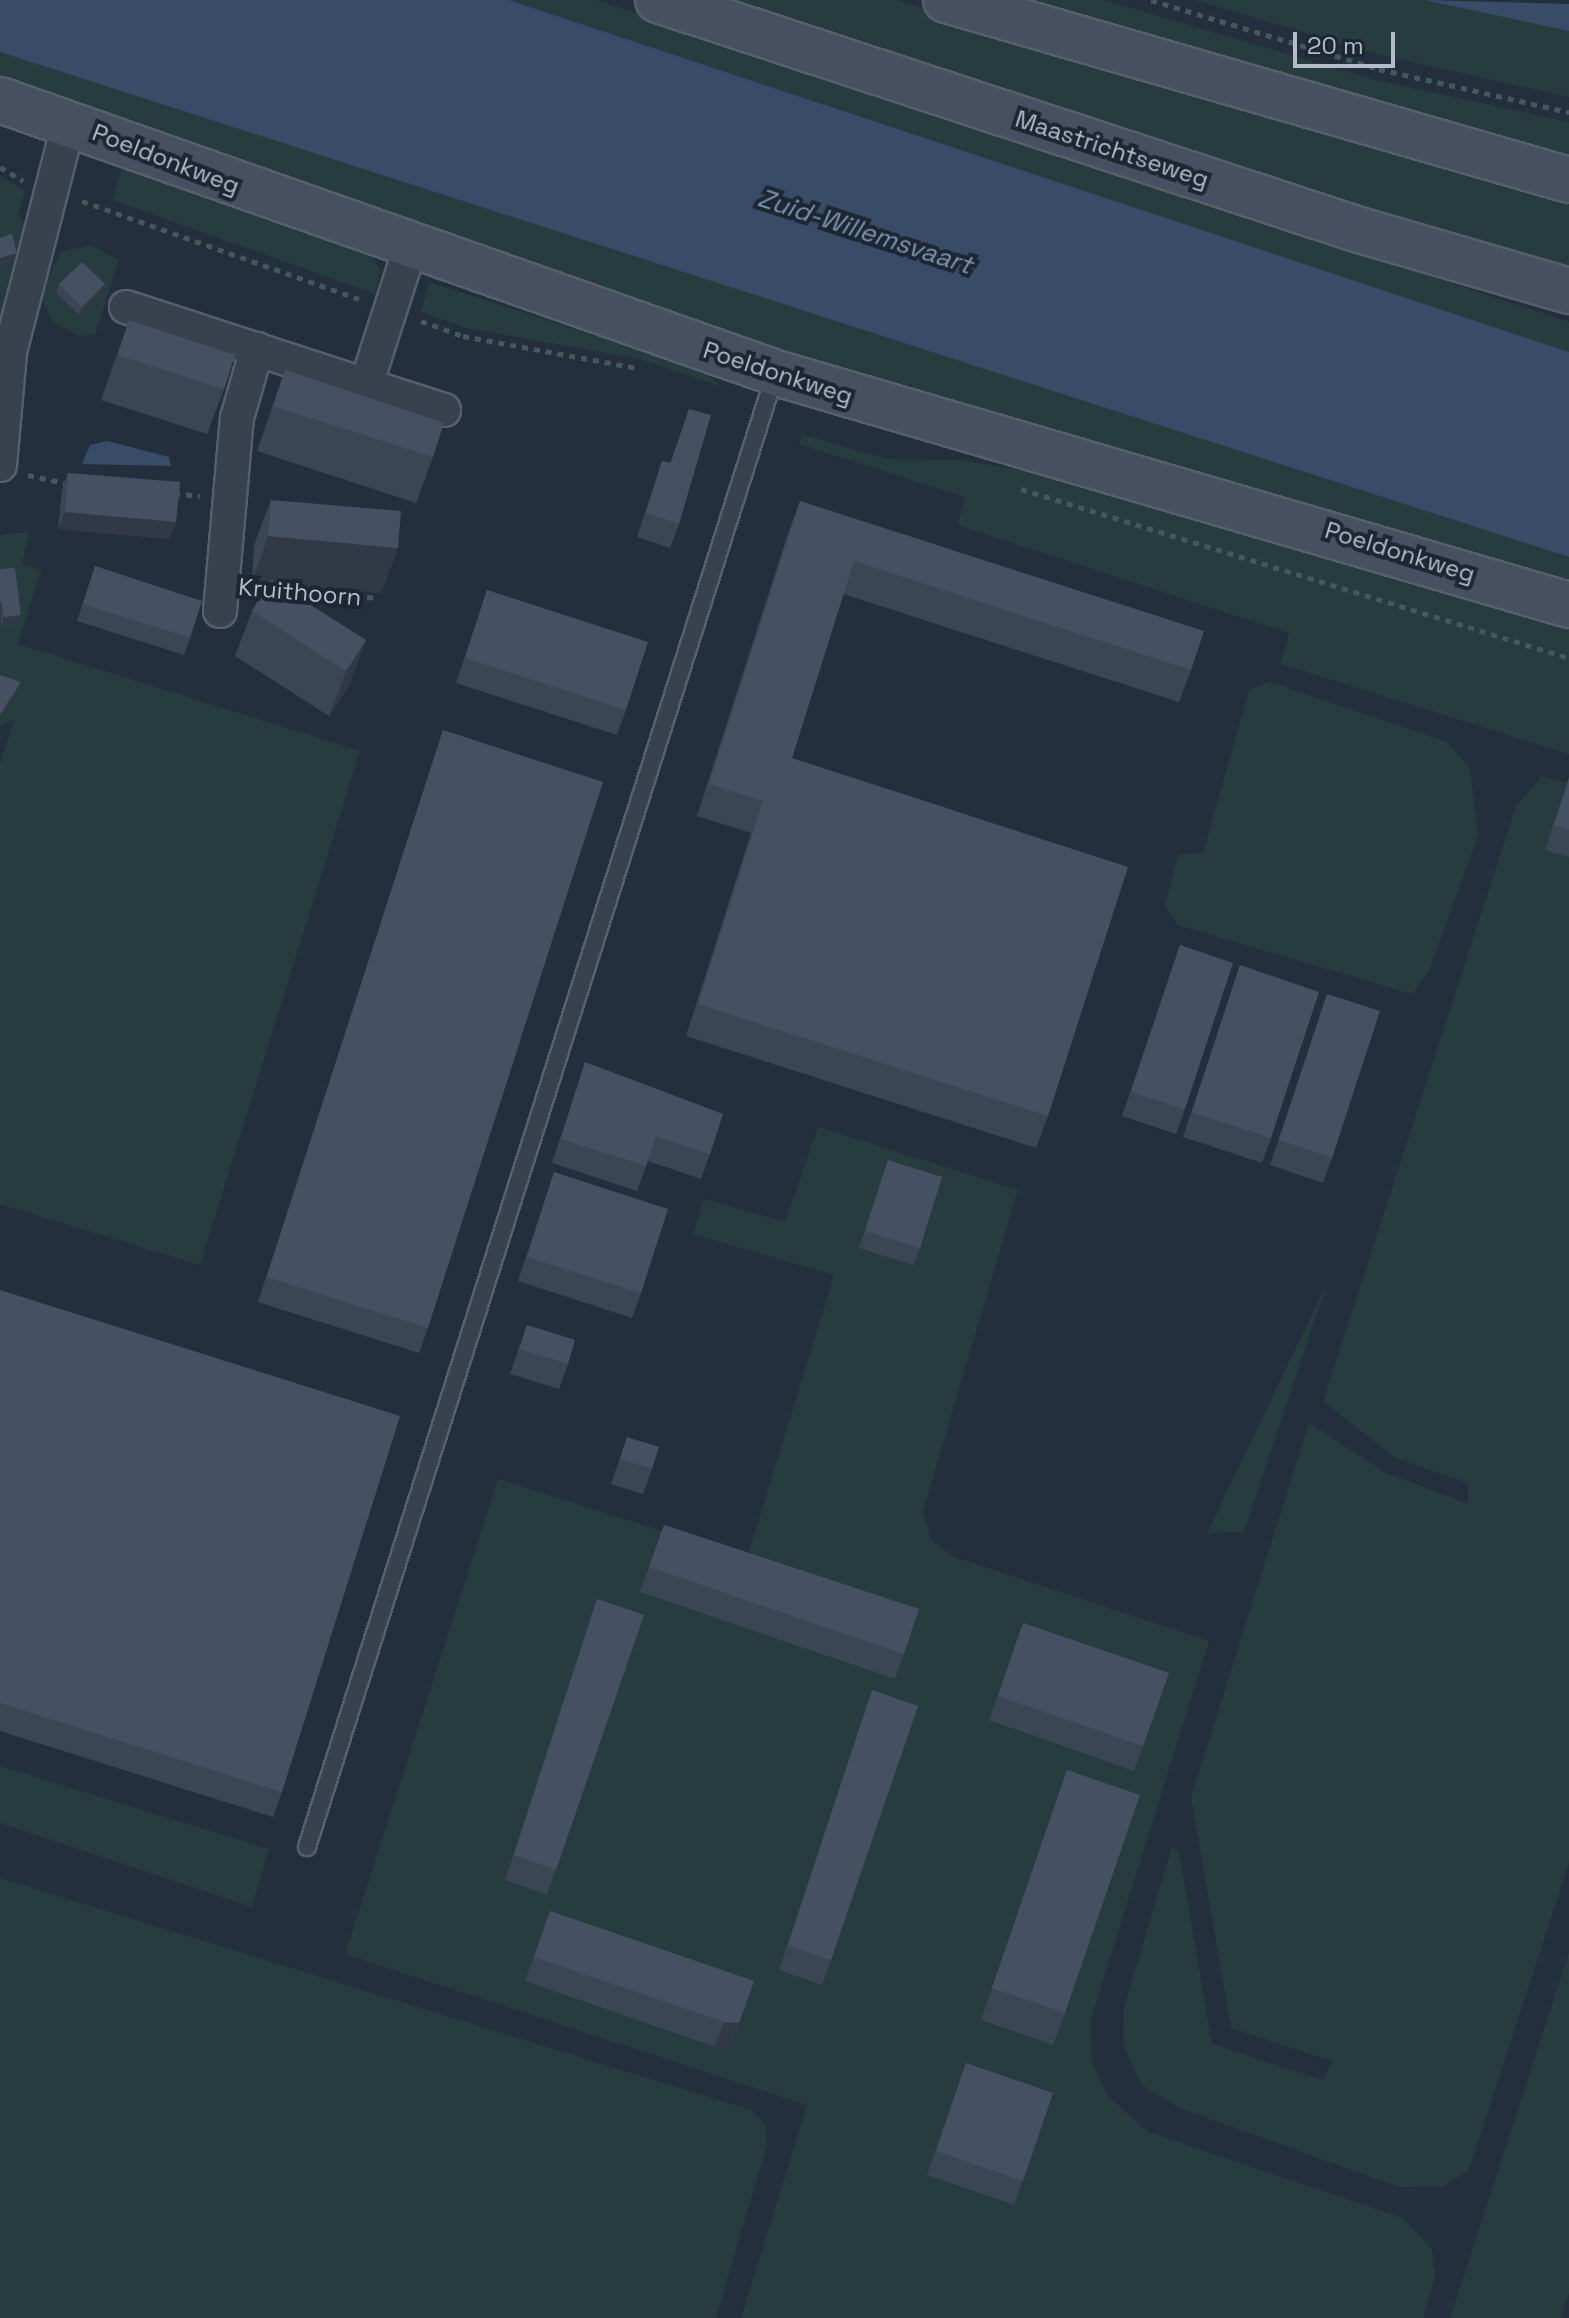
<!DOCTYPE html>
<style>
body{margin:0}
#map{position:relative;width:1569px;height:2318px;overflow:hidden;background:#242f3e;font-family:"Space Grotesk",sans-serif}
div>[style]{position:absolute}
.green>*{inset:0;background:#263c3f}
.water>*{inset:0;background:#394c67}
.path>*{height:5px;margin-top:-2.5px;transform-origin:0;background:repeating-linear-gradient(90deg,#44595c 0 6px,transparent 0 12px)}
.roads{filter:drop-shadow(2px 0 #565f6c) drop-shadow(-2px 0 #565f6c) drop-shadow(0 2px #565f6c) drop-shadow(0 -2px #565f6c)}
.lane>*{height:16px;margin:-8px;padding:0 8px;transform-origin:8px;border-radius:8px;background:#38414e}
.street>*{height:32px;margin:-16px;padding:0 16px;transform-origin:16px;border-radius:16px;background:#38414e}
.secondary>*{height:44px;margin:-22px;padding:0 22px;transform-origin:22px;border-radius:22px;background:#465061}
.wall>*{inset:0;background:#3b4654}
.shaded-wall>*{inset:0;background:#303945}
.building>*{inset:0;background:#455162}
span{translate:-50% -50%;white-space:nowrap;text-align:center;line-height:1.15;-webkit-text-stroke:8px #1d2633;paint-order:stroke}
.street-label{font-size:24px;color:#b4bcc9}
.water-label{font-size:26px;color:#7c92b1;font-style:italic}
.scale{position:absolute;left:1293px;top:32px;width:102px;height:36px;box-sizing:border-box;border:4px solid #b4bcc9;border-top:0;padding-left:10px;font-size:24px;line-height:28px;white-space:nowrap;color:#b4bcc9;-webkit-text-stroke:6px #1d2633;paint-order:stroke}
</style>
<div id="map">
<div class="green">
<i style="clip-path:polygon(509px 0,596px 0,1569px 322px,1569px 352px)"></i>
<i style="clip-path:polygon(735px 0,897px 0,1546px 193px,1569px 200px,1569px 270px,1403px 227px)"></i>
<i style="clip-path:polygon(1023px 0,1104px 0,1375px 80px,1569px 122px,1569px 157px)"></i>
<i style="clip-path:polygon(1195px 0,1425px 0,1569px 31px,1569px 97px,1381px 55px)"></i>
<i style="clip-path:polygon(0 52px,1569px 557px,1569px 593px,921px 405px,911px 383px,897px 397px,0 84px)"></i>
<i style="clip-path:polygon(125px 157px,371px 255px,380px 271px,375px 294px,113px 200px)"></i>
<i style="clip-path:polygon(0 176px,25px 191px,18px 215px,28px 230px,12px 257px,16px 272px,0 329px)"></i>
<i style="clip-path:polygon(91px 245px,119px 260px,95px 335px,79px 336px,52px 321px,40px 293px,61px 252px)"></i>
<i style="clip-path:polygon(429px 282px,704px 371px,722px 387px,640px 359px,466px 328px,421px 312px)"></i>
<i style="clip-path:polygon(802px 434px,886px 459px,960px 460px,1063px 477px,1569px 627px,1569px 754px,1281px 664px,1289px 633px,958px 525px,965px 497px,799px 444px)"></i>
<i style="clip-path:polygon(29px 532px,22px 564px,41px 570px,18px 644px,360px 751px,200px 1265px,0 1204px,0 764px,14px 720px,0 726px,0 535px)"></i>
<i style="clip-path:polygon(1270px 682px,1447px 742px,1470px 768px,1478px 836px,1429px 971px,1412px 994px,1178px 925px,1165px 906px,1178px 855px,1203px 853px,1249px 690px)"></i>
<i style="clip-path:polygon(1541px 777px,1569px 783px,1569px 1863px,1469px 2170px,1443px 2186px,1399px 2187px,1182px 2109px,1141px 2085px,1124px 2046px,1123px 2011px,1172px 1847px,1179px 1851px,1212px 2044px,1323px 2080px,1332px 2061px,1231px 2028px,1191px 1797px,1309px 1423px,1386px 1473px,1468px 1504px,1468px 1483px,1396px 1458px,1323px 1401px,1516px 806px)"></i>
<i style="clip-path:polygon(818px 1127px,1018px 1190px,923px 1511px,931px 1540px,954px 1557px,1209px 1641px,1091px 2019px,1092px 2062px,1108px 2096px,1148px 2132px,1403px 2218px,1432px 2249px,1435px 2277px,1423px 2318px,741px 2318px,807px 2105px,345px 1954px,498px 1479px,747px 1558px,834px 1275px,693px 1234px,704px 1199px,785px 1222px)"></i>
<i style="clip-path:polygon(1327px 1283px,1244px 1532px,1207px 1533px)"></i>
<i style="clip-path:polygon(0 1766px,269px 1849px,252px 1907px,0 1823px)"></i>
<i style="clip-path:polygon(0 1878px,751px 2110px,766px 2125px,767px 2145px,716px 2318px,0 2318px)"></i>
<i style="clip-path:polygon(1569px 1952px,1569px 2293px,1561px 2318px,1450px 2318px)"></i>
</div>
<div class="water">
<i style="clip-path:polygon(0 0,509px 0,1569px 352px,1569px 557px,0 52px)"></i>
<i style="clip-path:polygon(1425px 0,1569px 4px,1569px 31px,1433px 2px)"></i>
<i style="clip-path:polygon(107px 441px,169px 457px,171px 466px,82px 464px,90px 445px)"></i>
</div>
<div class="path">
<i style="left:1151px;top:0;width:238px;rotate:16.8deg"></i>
<i style="left:1379px;top:69px;width:195px;rotate:12.8deg"></i>
<i style="left:0;top:167px;width:27px;rotate:31deg"></i>
<i style="left:82px;top:201px;width:294px;rotate:19.5deg"></i>
<i style="left:421px;top:321px;width:45px;rotate:19.7deg"></i>
<i style="left:463px;top:336px;width:177px;rotate:10.4deg"></i>
<i style="left:28px;top:475px;width:42px;rotate:12.4deg"></i>
<i style="left:1021px;top:489px;width:573px;rotate:17.14deg"></i>
<i style="left:174px;top:493px;width:26px;rotate:7deg"></i>
<i style="left:283px;top:590px;width:95px;rotate:4.8deg"></i>
</div>
<div class="roads">
<div class="lane">
<i style="left:307px;top:1847px;width:1546px;rotate:-72.37deg"></i>
</div>
<div class="street">
<i style="left:126px;top:307px;width:252px;rotate:18deg"></i>
<i style="left:366px;top:385px;width:143px;rotate:-72.1deg"></i>
<i style="left:366px;top:385px;width:82px;rotate:17.8deg"></i>
<i style="left:0;top:465px;width:113px;rotate:-84.9deg"></i>
<i style="left:10px;top:352px;width:237px;rotate:-75.6deg"></i>
<i style="left:220px;top:611px;width:194px;rotate:-85deg"></i>
<i style="left:237px;top:418px;width:72px;rotate:-73.8deg"></i>
</div>
<div class="secondary">
<i style="left:658px;top:0;width:735px;rotate:18.16deg"></i>
<i style="left:1356px;top:229px;width:222px;rotate:16.2deg"></i>
<i style="left:946px;top:0;width:648px;rotate:16.12deg"></i>
<i style="left:0;top:100px;width:823px;rotate:19.38deg"></i>
<i style="left:776px;top:373px;width:826px;rotate:16.31deg"></i>
</div>
</div>
<div class="wall">
<i style="clip-path:polygon(59px 284px,102px 293px,79px 315px,56px 293px)"></i>
<i style="clip-path:polygon(129px 320px,224px 389px,207px 434px,101px 400px)"></i>
<i style="clip-path:polygon(285px 370px,433px 457px,416px 503px,257px 451px)"></i>
<i style="clip-path:polygon(689px 409px,679px 524px,670px 548px,637px 537px,662px 461px,670px 463px)"></i>
<i style="clip-path:polygon(68px 473px,170px 539px,58px 529px,62px 489px)"></i>
<i style="clip-path:polygon(271px 500px,398px 548px,381px 593px,277px 584px,366px 640px,349px 685px,329px 716px,235px 656px,252px 611px,269px 583px,252px 582px,254px 545px)"></i>
<i style="clip-path:polygon(800px 501px,1191px 670px,1179px 702px,843px 594px,792px 758px,1048px 1116px,1036px 1148px,686px 1036px,751px 833px,697px 816px,788px 533px)"></i>
<i style="clip-path:polygon(95px 566px,190px 638px,184px 655px,77px 621px)"></i>
<i style="clip-path:polygon(0 569px,21px 615px,18px 624px,1px 626px)"></i>
<i style="clip-path:polygon(487px 590px,626px 710px,617px 735px,456px 683px)"></i>
<i style="clip-path:polygon(443px 730px,428px 1328px,419px 1353px,258px 1302px)"></i>
<i style="clip-path:polygon(1569px 777px,1569px 857px,1545px 850px)"></i>
<i style="clip-path:polygon(1180px 945px,1185px 1109px,1176px 1134px,1122px 1116px)"></i>
<i style="clip-path:polygon(1240px 965px,1271px 1138px,1262px 1163px,1183px 1137px)"></i>
<i style="clip-path:polygon(1327px 994px,1332px 1158px,1323px 1183px,1270px 1165px)"></i>
<i style="clip-path:polygon(585px 1062px,710px 1154px,701px 1179px,648px 1161px,637px 1191px,552px 1163px)"></i>
<i style="clip-path:polygon(888px 1160px,920px 1248px,913px 1265px,859px 1248px)"></i>
<i style="clip-path:polygon(554px 1172px,641px 1293px,632px 1318px,518px 1281px)"></i>
<i style="clip-path:polygon(0 1290px,282px 1792px,273px 1817px,0 1731px)"></i>
<i style="clip-path:polygon(527px 1325px,568px 1364px,559px 1389px,510px 1374px)"></i>
<i style="clip-path:polygon(627px 1437px,652px 1469px,643px 1494px,611px 1484px)"></i>
<i style="clip-path:polygon(664px 1525px,919px 1609px,895px 1679px,640px 1592px)"></i>
<i style="clip-path:polygon(597px 1599px,644px 1615px,547px 1895px,505px 1880px)"></i>
<i style="clip-path:polygon(1023px 1623px,1169px 1673px,1134px 1771px,989px 1720px)"></i>
<i style="clip-path:polygon(872px 1690px,831px 1960px,822px 1985px,779px 1970px)"></i>
<i style="clip-path:polygon(1067px 1770px,1065px 2013px,1053px 2045px,981px 2020px)"></i>
<i style="clip-path:polygon(550px 1911px,754px 1981px,730px 2048px,715px 2047px,525px 1981px)"></i>
<i style="clip-path:polygon(966px 2063px,1053px 2093px,1014px 2205px,927px 2175px)"></i>
</div>
<div class="shaded-wall">
<i style="clip-path:polygon(17px 253px,14px 262px,0 265px,0 258px)"></i>
<i style="clip-path:polygon(105px 284px,102px 293px,79px 315px,82px 307px)"></i>
<i style="clip-path:polygon(65px 512px,176px 522px,170px 539px,58px 529px)"></i>
<i style="clip-path:polygon(268px 536px,398px 548px,381px 593px,252px 582px)"></i>
<i style="clip-path:polygon(21px 615px,18px 624px,1px 626px,4px 617px)"></i>
<i style="clip-path:polygon(366px 640px,349px 685px,329px 716px,346px 671px)"></i>
<i style="clip-path:polygon(21px 682px,18px 690px,0 718px,0 715px)"></i>
<i style="clip-path:polygon(724px 2022px,739px 2023px,730px 2048px,715px 2047px)"></i>
</div>
<div class="building">
<i style="clip-path:polygon(12px 234px,17px 253px,0 258px,0 238px)"></i>
<i style="clip-path:polygon(82px 262px,105px 284px,82px 307px,59px 284px)"></i>
<i style="clip-path:polygon(129px 320px,235px 355px,224px 389px,118px 355px)"></i>
<i style="clip-path:polygon(285px 370px,444px 423px,433px 457px,273px 406px)"></i>
<i style="clip-path:polygon(689px 409px,711px 415px,679px 524px,646px 513px,662px 461px,671px 463px)"></i>
<i style="clip-path:polygon(68px 473px,180px 482px,176px 522px,65px 512px)"></i>
<i style="clip-path:polygon(271px 500px,401px 511px,398px 548px,268px 536px)"></i>
<i style="clip-path:polygon(800px 501px,1204px 631px,1191px 670px,854px 561px,792px 758px,1128px 867px,1048px 1116px,698px 1004px,763px 801px,709px 784px)"></i>
<i style="clip-path:polygon(95px 566px,202px 601px,190px 638px,83px 604px)"></i>
<i style="clip-path:polygon(15px 568px,21px 615px,4px 617px,2px 602px,0 602px,0 569px)"></i>
<i style="clip-path:polygon(271px 580px,366px 640px,346px 671px,252px 611px)"></i>
<i style="clip-path:polygon(487px 590px,648px 642px,626px 710px,465px 658px)"></i>
<i style="clip-path:polygon(0 675px,21px 682px,0 715px)"></i>
<i style="clip-path:polygon(443px 730px,603px 782px,428px 1328px,267px 1277px)"></i>
<i style="clip-path:polygon(1569px 779px,1569px 830px,1554px 825px)"></i>
<i style="clip-path:polygon(1180px 945px,1233px 963px,1185px 1109px,1131px 1092px)"></i>
<i style="clip-path:polygon(1240px 965px,1319px 992px,1271px 1138px,1192px 1112px)"></i>
<i style="clip-path:polygon(1327px 994px,1380px 1011px,1332px 1158px,1279px 1140px)"></i>
<i style="clip-path:polygon(585px 1062px,723px 1114px,710px 1154px,656px 1136px,646px 1166px,561px 1139px)"></i>
<i style="clip-path:polygon(888px 1160px,942px 1177px,920px 1248px,865px 1231px)"></i>
<i style="clip-path:polygon(554px 1172px,668px 1209px,641px 1293px,527px 1257px)"></i>
<i style="clip-path:polygon(0 1290px,400px 1416px,282px 1792px,0 1703px)"></i>
<i style="clip-path:polygon(527px 1325px,575px 1340px,568px 1364px,519px 1349px)"></i>
<i style="clip-path:polygon(627px 1437px,659px 1447px,652px 1469px,620px 1459px)"></i>
<i style="clip-path:polygon(664px 1525px,919px 1609px,904px 1654px,649px 1567px)"></i>
<i style="clip-path:polygon(597px 1599px,644px 1615px,556px 1870px,514px 1855px)"></i>
<i style="clip-path:polygon(1023px 1623px,1169px 1673px,1143px 1746px,998px 1696px)"></i>
<i style="clip-path:polygon(872px 1690px,918px 1706px,831px 1960px,788px 1945px)"></i>
<i style="clip-path:polygon(1067px 1770px,1140px 1795px,1065px 2013px,992px 1988px)"></i>
<i style="clip-path:polygon(550px 1911px,754px 1981px,739px 2023px,724px 2022px,534px 1957px)"></i>
<i style="clip-path:polygon(966px 2063px,1053px 2093px,1023px 2181px,936px 2151px)"></i>
</div>
<div class="street-label">
<span style="left:1112px;top:149px;rotate:18deg">Maastrichtseweg</span>
<span style="left:166px;top:159px;rotate:21deg">Poeldonkweg</span>
<span style="left:778px;top:373px;rotate:18deg">Poeldonkweg</span>
<span style="left:1400px;top:552px;rotate:17deg">Poeldonkweg</span>
<span style="left:300px;top:592px;rotate:5deg">Kruithoorn</span>
</div>
<div class="water-label">
<span style="left:865px;top:232px;rotate:18deg">Zuid-Willemsvaart</span>
</div>
<div class="scale">20 m</div>
</div>
